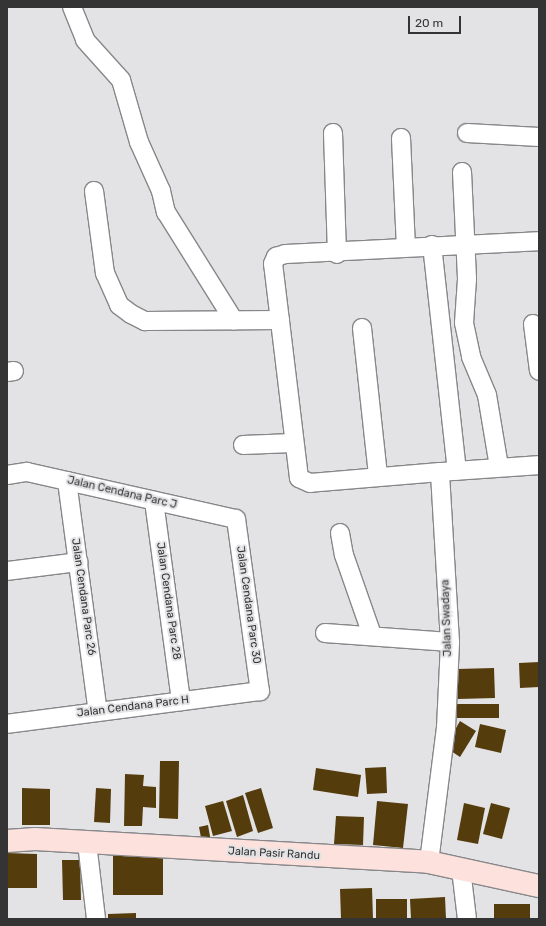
<!DOCTYPE html>
<style>
body{margin:0}
#map{position:relative;width:546px;height:926px;overflow:hidden;background:#e3e3e6;font-family:Rubik,sans-serif}
div>[style]{position:absolute}
.building>*{inset:0;background:#553c0c}
.roads{filter:drop-shadow(1px 0 #87878a) drop-shadow(-1px 0 #87878a) drop-shadow(0 1px #87878a) drop-shadow(0 -1px #87878a)}
.minor>*{height:18px;margin:-9px;padding:0 9px;transform-origin:9px;border-radius:9px;background:#fff}
.secondary>*{height:22px;margin:-11px;padding:0 11px;transform-origin:11px;border-radius:11px;background:#fde1dd}
span{translate:-50% -50%;white-space:nowrap;text-align:center;line-height:1.15;-webkit-text-stroke:4px #e3e3e6;paint-order:stroke}
.street-label{font-size:11px;color:#343435}
.frame{position:absolute;inset:0;border:8px solid #343435;pointer-events:none}
.scale{position:absolute;left:408px;top:16px;width:53px;height:18px;box-sizing:border-box;border:2px solid #343435;border-top:0;padding-left:5px;font-size:12px;line-height:14px;white-space:nowrap;color:#343435;-webkit-text-stroke:3px #e3e3e6;paint-order:stroke}
</style>
<div id="map">
<div class="building">
<i style="clip-path:polygon(539px 662px,539px 687px,520px 688px,519px 663px)"></i>
<i style="clip-path:polygon(494px 668px,495px 698px,458px 699px,457px 669px)"></i>
<i style="clip-path:polygon(457px 704px,499px 704px,499px 718px,457px 718px)"></i>
<i style="clip-path:polygon(460px 721px,476px 731px,460px 757px,445px 747px)"></i>
<i style="clip-path:polygon(480px 724px,506px 730px,501px 753px,475px 747px)"></i>
<i style="clip-path:polygon(160px 761px,179px 761px,178px 819px,159px 818px)"></i>
<i style="clip-path:polygon(386px 767px,387px 793px,367px 794px,365px 768px)"></i>
<i style="clip-path:polygon(316px 768px,361px 775px,358px 797px,313px 790px)"></i>
<i style="clip-path:polygon(125px 774px,144px 775px,143px 786px,156px 787px,156px 808px,143px 807px,142px 826px,124px 826px)"></i>
<i style="clip-path:polygon(22px 788px,50px 789px,50px 825px,22px 825px)"></i>
<i style="clip-path:polygon(96px 788px,111px 789px,110px 823px,94px 822px)"></i>
<i style="clip-path:polygon(261px 788px,273px 828px,258px 833px,245px 793px)"></i>
<i style="clip-path:polygon(243px 795px,253px 831px,237px 837px,226px 801px)"></i>
<i style="clip-path:polygon(223px 801px,232px 831px,213px 836px,205px 806px)"></i>
<i style="clip-path:polygon(377px 801px,408px 804px,403px 848px,373px 845px)"></i>
<i style="clip-path:polygon(464px 803px,485px 808px,478px 844px,457px 840px)"></i>
<i style="clip-path:polygon(491px 803px,510px 808px,502px 839px,483px 834px)"></i>
<i style="clip-path:polygon(336px 816px,364px 817px,363px 845px,334px 844px)"></i>
<i style="clip-path:polygon(208px 825px,211px 842px,202px 843px,199px 827px)"></i>
<i style="clip-path:polygon(113px 850px,163px 850px,163px 895px,113px 895px)"></i>
<i style="clip-path:polygon(7px 853px,37px 854px,37px 888px,7px 888px)"></i>
<i style="clip-path:polygon(62px 860px,80px 860px,81px 900px,63px 900px)"></i>
<i style="clip-path:polygon(372px 888px,373px 919px,341px 919px,340px 889px)"></i>
<i style="clip-path:polygon(445px 897px,446px 919px,411px 919px,410px 899px)"></i>
<i style="clip-path:polygon(376px 899px,407px 899px,407px 919px,376px 919px)"></i>
<i style="clip-path:polygon(494px 904px,530px 904px,530px 919px,494px 919px)"></i>
<i style="clip-path:polygon(136px 913px,136px 919px,108px 919px,108px 914px)"></i>
</div>
<div class="roads">
<div class="minor">
<i style="left:72px;top:7px;width:35px;rotate:68deg"></i>
<i style="left:85px;top:40px;width:54px;rotate:48deg"></i>
<i style="left:121px;top:80px;width:65px;rotate:73.8deg"></i>
<i style="left:139px;top:142px;width:54px;rotate:65.8deg"></i>
<i style="left:161px;top:191px;width:22px;rotate:77deg"></i>
<i style="left:166px;top:212px;width:128px;rotate:58deg"></i>
<i style="left:333px;top:133px;width:121px;rotate:88.1deg"></i>
<i style="left:467px;top:133px;width:72px;rotate:3.2deg"></i>
<i style="left:401px;top:138px;width:109px;rotate:87.4deg"></i>
<i style="left:462px;top:172px;width:107px;rotate:87.3deg"></i>
<i style="left:467px;top:279px;width:44px;rotate:93.9deg"></i>
<i style="left:464px;top:323px;width:35px;rotate:78deg"></i>
<i style="left:471px;top:357px;width:41px;rotate:67.2deg"></i>
<i style="left:487px;top:395px;width:73px;rotate:80.5deg"></i>
<i style="left:94px;top:191px;width:83px;rotate:82.4deg"></i>
<i style="left:105px;top:273px;width:35px;rotate:66deg"></i>
<i style="left:119px;top:305px;width:15px;rotate:37deg"></i>
<i style="left:131px;top:314px;width:16px;rotate:27deg"></i>
<i style="left:145px;top:321px;width:135px;rotate:-0.4deg"></i>
<i style="left:432px;top:245px;width:227px;rotate:83.7deg"></i>
<i style="left:533px;top:324px;width:47px;rotate:82.7deg"></i>
<i style="left:362px;top:328px;width:148px;rotate:83.8deg"></i>
<i style="left:7px;top:372px;width:7px;rotate:-8deg"></i>
<i style="left:243px;top:445px;width:50px;rotate:-2.3deg"></i>
<i style="left:440px;top:472px;width:130px;rotate:175.2deg"></i>
<i style="left:310px;top:483px;width:12px;rotate:-156deg"></i>
<i style="left:299px;top:478px;width:216px;rotate:-96.9deg"></i>
<i style="left:273px;top:264px;width:8px;rotate:-67deg"></i>
<i style="left:276px;top:257px;width:9px;rotate:-18deg"></i>
<i style="left:285px;top:254px;width:254px;rotate:-2.9deg"></i>
<i style="left:7px;top:475px;width:20px;rotate:-9deg"></i>
<i style="left:27px;top:472px;width:214px;rotate:12.7deg"></i>
<i style="left:236px;top:519px;width:174px;rotate:82.1deg"></i>
<i style="left:260px;top:691px;width:255px;rotate:172.6deg"></i>
<i style="left:67px;top:481px;width:233px;rotate:82.4deg"></i>
<i style="left:154px;top:501px;width:202px;rotate:82.3deg"></i>
<i style="left:340px;top:533px;width:22px;rotate:80deg"></i>
<i style="left:344px;top:555px;width:85px;rotate:70.7deg"></i>
<i style="left:7px;top:571px;width:72px;rotate:-7.2deg"></i>
<i style="left:325px;top:633px;width:125px;rotate:4.1deg"></i>
<i style="left:87px;top:843px;width:77px;rotate:83.2deg"></i>
<i style="left:429px;top:862px;width:135px;rotate:-82.8deg"></i>
<i style="left:446px;top:728px;width:86px;rotate:-87.3deg"></i>
<i style="left:450px;top:642px;width:170px;rotate:-93.4deg"></i>
<i style="left:440px;top:472px;width:99px;rotate:-4deg"></i>
<i style="left:461px;top:869px;width:50px;rotate:83.2deg"></i>
</div>
<div class="secondary">
<i style="left:7px;top:841px;width:28px;rotate:-4deg"></i>
<i style="left:35px;top:839px;width:395px;rotate:3.3deg"></i>
<i style="left:429px;top:862px;width:113px;rotate:12.3deg"></i>
</div>
</div>
<div class="street-label">
<span style="left:122px;top:493px;rotate:13deg">Jalan Cendana Parc J</span>
<span style="left:83px;top:597px;rotate:82deg">Jalan Cendana Parc 26</span>
<span style="left:168px;top:601px;rotate:82deg">Jalan Cendana Parc 28</span>
<span style="left:248px;top:605px;rotate:82deg">Jalan Cendana Parc 30</span>
<span style="left:447px;top:618px;rotate:-92deg">Jalan Swadaya</span>
<span style="left:133px;top:707px;rotate:-7deg">Jalan Cendana Parc H</span>
<span style="left:274px;top:854px;rotate:3deg">Jalan Pasir Randu</span>
</div>
<div class="frame"></div>
<div class="scale">20 m</div>
</div>
